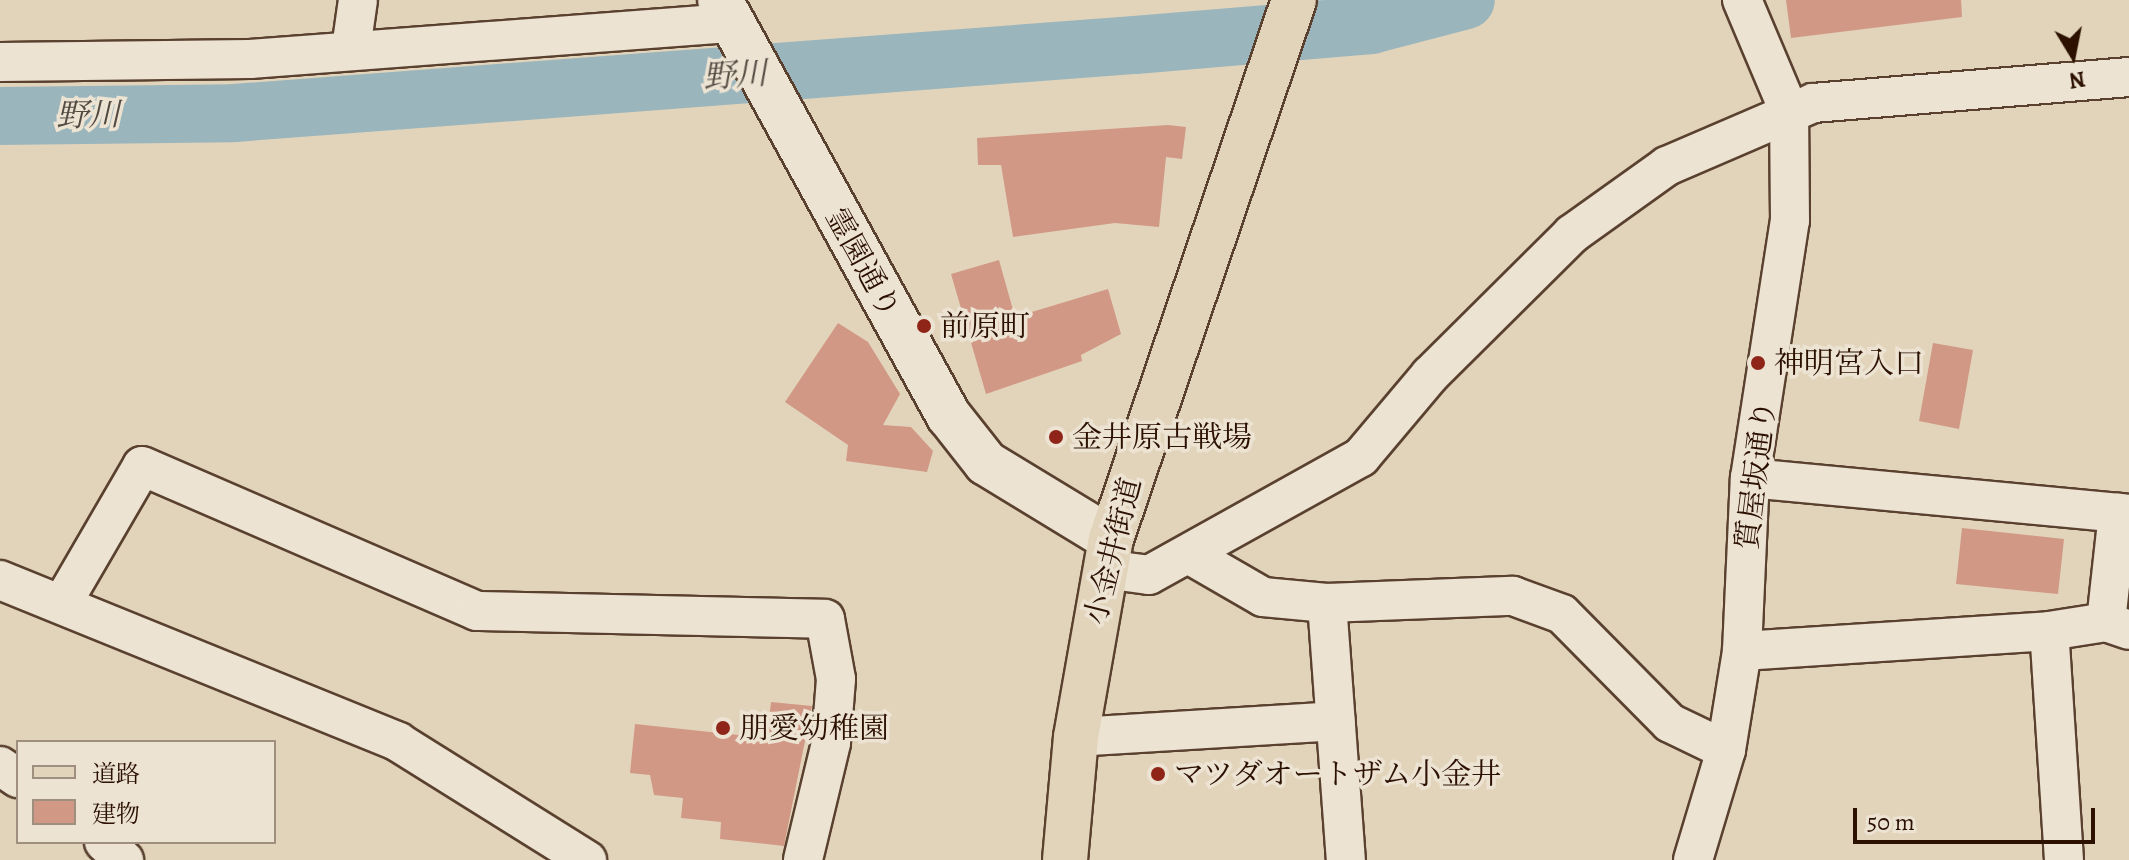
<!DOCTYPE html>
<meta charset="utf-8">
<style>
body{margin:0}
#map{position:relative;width:2129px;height:860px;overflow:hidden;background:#e2d4bb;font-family:Alegreya,"Noto Serif JP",serif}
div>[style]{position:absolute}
.river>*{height:58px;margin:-29px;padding:0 29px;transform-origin:29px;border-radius:29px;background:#9bb5bc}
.building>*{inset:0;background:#d19885}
.roads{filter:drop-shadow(2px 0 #5a412f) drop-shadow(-2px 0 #5a412f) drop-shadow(0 2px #5a412f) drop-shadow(0 -2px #5a412f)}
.minor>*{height:38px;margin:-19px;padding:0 19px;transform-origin:19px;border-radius:19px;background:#ece3d3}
.tertiary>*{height:44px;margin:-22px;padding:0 22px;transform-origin:22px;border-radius:22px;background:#ece3d3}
.primary>*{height:44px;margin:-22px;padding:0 22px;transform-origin:22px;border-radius:22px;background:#e2d4bb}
.dots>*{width:22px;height:22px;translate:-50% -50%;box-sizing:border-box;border:4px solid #ece3d3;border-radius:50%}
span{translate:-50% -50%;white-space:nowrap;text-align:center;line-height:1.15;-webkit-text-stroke:7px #ece3d3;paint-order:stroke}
.street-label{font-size:30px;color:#2c1000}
.poi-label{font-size:30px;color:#2c1000}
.left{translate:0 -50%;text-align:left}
.water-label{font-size:32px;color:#534a42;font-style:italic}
.legend{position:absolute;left:16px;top:740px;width:260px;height:104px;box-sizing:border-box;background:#ece3d3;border:2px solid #9f8f7f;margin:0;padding:10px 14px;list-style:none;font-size:24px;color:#2c1000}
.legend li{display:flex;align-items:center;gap:16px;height:40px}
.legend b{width:40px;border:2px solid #9f8f7f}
.north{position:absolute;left:2033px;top:16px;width:80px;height:80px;-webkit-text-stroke:6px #ece3d3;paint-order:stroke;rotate:170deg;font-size:22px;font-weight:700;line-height:32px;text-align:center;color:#2c1000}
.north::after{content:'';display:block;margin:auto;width:28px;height:36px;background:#2c1000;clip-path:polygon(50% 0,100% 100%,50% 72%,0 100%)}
.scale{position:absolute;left:1853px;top:808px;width:242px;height:36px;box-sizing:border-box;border:4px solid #2c1000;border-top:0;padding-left:10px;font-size:24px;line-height:28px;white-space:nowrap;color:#2c1000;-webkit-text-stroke:6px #ece3d3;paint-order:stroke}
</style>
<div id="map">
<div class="river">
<i style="left:0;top:116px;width:234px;rotate:-0.7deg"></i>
<i style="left:234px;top:113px;width:904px;rotate:-4.32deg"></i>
<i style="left:1135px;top:45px;width:237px;rotate:-4.8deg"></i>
<i style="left:1371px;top:25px;width:98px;rotate:-14.7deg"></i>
</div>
<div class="building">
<i style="clip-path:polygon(1786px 0,1961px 0,1962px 17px,1791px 38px)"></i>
<i style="clip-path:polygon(1168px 125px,1186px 127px,1182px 159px,1166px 157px,1159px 227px,1115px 223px,1013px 237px,1001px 165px,978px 165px,977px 138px)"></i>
<i style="clip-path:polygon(999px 260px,1015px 317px,1108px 289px,1121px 334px,1081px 355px,1082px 361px,986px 394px,951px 274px)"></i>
<i style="clip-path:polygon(838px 323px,868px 342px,900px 394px,883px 425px,911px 427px,933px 451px,927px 472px,846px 461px,848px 445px,785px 402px)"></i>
<i style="clip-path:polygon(1933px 343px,1973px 350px,1959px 429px,1919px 421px)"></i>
<i style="clip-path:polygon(1962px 528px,2064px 539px,2058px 594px,1956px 584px)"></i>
<i style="clip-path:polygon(771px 702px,812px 706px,784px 846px,720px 839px,721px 822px,681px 818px,683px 798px,654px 795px,650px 775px,630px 773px,635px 724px,767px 738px)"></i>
</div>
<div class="roads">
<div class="minor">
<i style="left:351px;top:49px;width:49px;rotate:-81.9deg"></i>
<i style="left:0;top:62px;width:250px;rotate:-0.7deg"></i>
<i style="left:250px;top:59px;width:484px;rotate:-4.3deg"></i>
<i style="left:1750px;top:478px;width:381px;rotate:5.4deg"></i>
<i style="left:1192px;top:556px;width:82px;rotate:30deg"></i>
<i style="left:1263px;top:597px;width:64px;rotate:5.4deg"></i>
<i style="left:1327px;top:603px;width:186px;rotate:-2.2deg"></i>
<i style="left:1513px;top:596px;width:52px;rotate:20.2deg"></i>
<i style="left:1562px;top:614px;width:153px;rotate:45.3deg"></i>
<i style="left:1670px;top:723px;width:62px;rotate:25.7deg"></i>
<i style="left:1104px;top:569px;width:45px;rotate:7.6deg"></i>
<i style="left:1149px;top:575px;width:243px;rotate:-29.1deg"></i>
<i style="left:1361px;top:457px;width:107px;rotate:-49.9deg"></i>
<i style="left:1430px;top:375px;width:200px;rotate:-44.8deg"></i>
<i style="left:1572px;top:234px;width:117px;rotate:-35.6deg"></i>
<i style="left:1667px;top:166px;width:159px;rotate:-23.3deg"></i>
<i style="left:1813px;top:103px;width:317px;rotate:-4.7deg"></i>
<i style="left:0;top:580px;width:430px;rotate:22.1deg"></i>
<i style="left:398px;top:742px;width:223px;rotate:32deg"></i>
<i style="left:63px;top:602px;width:157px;rotate:-59.8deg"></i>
<i style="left:142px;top:466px;width:365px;rotate:23.4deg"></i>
<i style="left:477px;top:611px;width:348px;rotate:1.3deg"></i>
<i style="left:825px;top:619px;width:61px;rotate:79.6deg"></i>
<i style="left:836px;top:679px;width:64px;rotate:94.5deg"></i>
<i style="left:831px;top:743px;width:120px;rotate:103.5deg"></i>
<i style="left:1327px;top:603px;width:258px;rotate:85.8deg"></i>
<i style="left:2106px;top:622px;width:110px;rotate:-83.7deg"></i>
<i style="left:1742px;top:651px;width:308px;rotate:-3.7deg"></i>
<i style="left:1076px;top:737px;width:260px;rotate:-3.5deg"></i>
<i style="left:0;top:766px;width:22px;rotate:34deg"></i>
<i style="left:104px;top:842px;width:27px;rotate:42deg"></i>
<i style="left:1693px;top:860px;width:115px;rotate:-73.3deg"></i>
<i style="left:1726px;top:750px;width:100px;rotate:-80.8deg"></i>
<i style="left:1742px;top:651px;width:173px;rotate:-87.4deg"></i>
<i style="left:1750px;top:478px;width:260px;rotate:-81.2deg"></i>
<i style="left:1790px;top:221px;width:110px;rotate:-90.5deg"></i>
<i style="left:1789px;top:111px;width:121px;rotate:-112.9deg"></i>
<i style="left:2064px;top:860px;width:229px;rotate:-93.7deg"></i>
<i style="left:2049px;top:631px;width:58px;rotate:-9deg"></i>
<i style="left:2106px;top:622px;width:24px;rotate:19deg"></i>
</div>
<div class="tertiary">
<i style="left:720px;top:0;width:475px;rotate:61.2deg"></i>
<i style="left:949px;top:416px;width:60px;rotate:51.8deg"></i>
<i style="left:986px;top:463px;width:146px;rotate:31.3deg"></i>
</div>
<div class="primary">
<i style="left:1065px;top:860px;width:123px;rotate:-84.9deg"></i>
<i style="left:1076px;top:737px;width:201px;rotate:-80deg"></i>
<i style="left:1111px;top:539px;width:569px;rotate:-71.25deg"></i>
</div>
</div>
<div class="dots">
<i style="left:924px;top:326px;background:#8f2418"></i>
<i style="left:1758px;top:363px;background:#8f2418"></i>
<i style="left:1056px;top:437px;background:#8f2418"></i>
<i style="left:723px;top:728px;background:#8f2418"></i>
<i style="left:1158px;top:774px;background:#8f2418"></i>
</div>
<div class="street-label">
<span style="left:863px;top:263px;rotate:61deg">霊園通り</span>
<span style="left:1756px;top:475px;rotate:-83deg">質屋坂通り</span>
<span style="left:1113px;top:551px;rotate:-76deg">小金井街道</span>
</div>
<div class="poi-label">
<span class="left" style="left:940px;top:326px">前原町</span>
<span class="left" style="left:1774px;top:363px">神明宮入口</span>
<span class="left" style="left:1072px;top:437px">金井原古戦場</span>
<span class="left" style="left:739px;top:728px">朋愛幼稚園</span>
<span class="left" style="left:1174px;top:774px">マツダオートザム小金井</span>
</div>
<div class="water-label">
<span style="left:735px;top:75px;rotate:-4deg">野川</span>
<span style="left:88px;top:115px;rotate:-1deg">野川</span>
</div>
<ul class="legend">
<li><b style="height:10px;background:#e2d4bb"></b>道路</li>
<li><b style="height:22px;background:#d19885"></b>建物</li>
</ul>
<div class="north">N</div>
<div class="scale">50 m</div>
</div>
